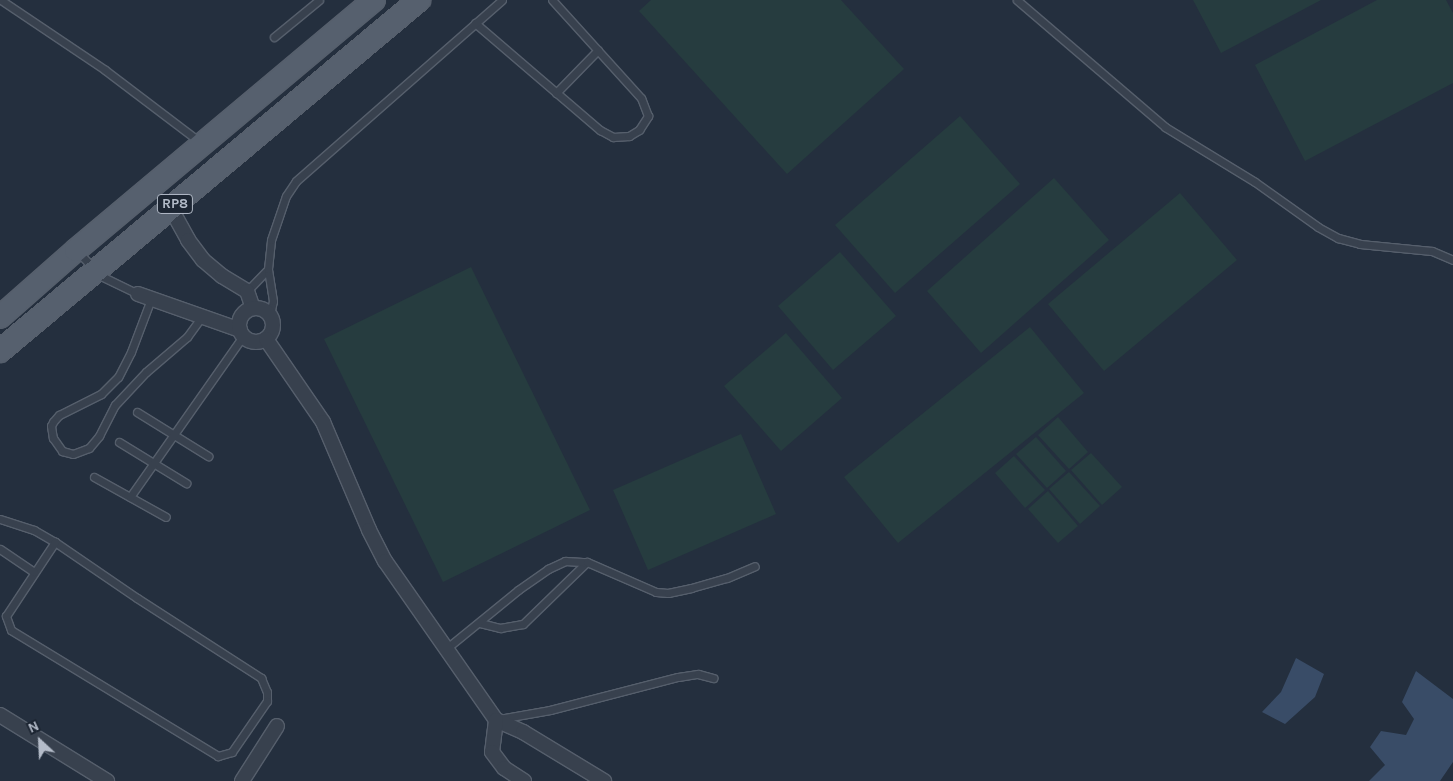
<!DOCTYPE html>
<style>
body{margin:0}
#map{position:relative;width:1453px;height:781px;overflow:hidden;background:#242f3e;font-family:Karla,sans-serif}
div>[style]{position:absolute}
.green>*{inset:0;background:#263c3f}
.water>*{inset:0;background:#394c67}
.roads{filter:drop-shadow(1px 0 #565f6c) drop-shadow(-1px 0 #565f6c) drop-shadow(0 1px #565f6c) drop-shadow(0 -1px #565f6c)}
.lane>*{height:7px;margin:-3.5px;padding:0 3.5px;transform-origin:3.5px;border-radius:3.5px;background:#38414e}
.street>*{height:14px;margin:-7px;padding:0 7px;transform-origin:7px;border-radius:7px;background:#38414e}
.street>.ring{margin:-7px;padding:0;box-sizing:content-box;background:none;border:14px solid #38414e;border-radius:50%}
.primary>*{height:22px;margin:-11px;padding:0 11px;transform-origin:11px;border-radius:11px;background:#56606e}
span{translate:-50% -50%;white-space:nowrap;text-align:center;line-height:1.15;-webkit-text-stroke:4px #1d2633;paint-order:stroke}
.shield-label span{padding:1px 4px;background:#1d2633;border:1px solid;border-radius:4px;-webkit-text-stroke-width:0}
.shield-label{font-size:14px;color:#b4bcc9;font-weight:700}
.north{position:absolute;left:15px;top:716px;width:50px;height:50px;-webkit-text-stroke:4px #1d2633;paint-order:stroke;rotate:335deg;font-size:14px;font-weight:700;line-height:20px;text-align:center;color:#b4bcc9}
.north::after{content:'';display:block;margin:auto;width:18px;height:22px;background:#b4bcc9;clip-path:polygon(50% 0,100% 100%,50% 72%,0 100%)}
</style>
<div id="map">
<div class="green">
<i style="clip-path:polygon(651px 0,841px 0,904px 69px,787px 174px,639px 11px)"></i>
<i style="clip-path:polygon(1193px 0,1321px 0,1221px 53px)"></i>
<i style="clip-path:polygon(1377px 0,1446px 0,1453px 13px,1453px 83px,1305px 161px,1255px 65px)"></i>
<i style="clip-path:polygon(960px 116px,1020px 184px,895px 293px,835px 225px)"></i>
<i style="clip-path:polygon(1054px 178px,1109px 240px,981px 353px,927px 291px)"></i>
<i style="clip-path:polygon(1180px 193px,1237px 260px,1104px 371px,1048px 304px)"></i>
<i style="clip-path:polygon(840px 252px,896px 316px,833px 370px,778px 306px)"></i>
<i style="clip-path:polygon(471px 267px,590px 510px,443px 582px,324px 339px)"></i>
<i style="clip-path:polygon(1030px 327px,1084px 393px,898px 543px,844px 477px)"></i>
<i style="clip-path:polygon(786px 333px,842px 398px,781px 451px,724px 386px)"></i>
<i style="clip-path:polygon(1058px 417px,1088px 452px,1069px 469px,1038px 435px)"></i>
<i style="clip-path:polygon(741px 434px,776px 514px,648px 570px,613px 490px)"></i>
<i style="clip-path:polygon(1036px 437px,1066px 471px,1047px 488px,1016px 454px)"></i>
<i style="clip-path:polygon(1091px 453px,1122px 487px,1102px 505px,1071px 470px)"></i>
<i style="clip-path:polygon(1014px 456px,1045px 490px,1025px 508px,995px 473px)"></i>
<i style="clip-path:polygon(1069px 472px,1100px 506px,1080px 524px,1049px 489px)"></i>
<i style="clip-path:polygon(1048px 491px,1078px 526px,1058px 543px,1028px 509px)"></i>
</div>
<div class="water">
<i style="clip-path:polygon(1296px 658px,1324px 674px,1315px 697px,1285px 724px,1262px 712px,1281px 692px)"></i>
<i style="clip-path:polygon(1416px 671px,1453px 699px,1453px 762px,1440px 781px,1369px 781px,1385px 765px,1370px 747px,1381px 731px,1406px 735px,1414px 719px,1402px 702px)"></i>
</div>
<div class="roads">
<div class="lane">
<i style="left:1px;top:0;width:125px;rotate:33.9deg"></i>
<i style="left:105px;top:70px;width:119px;rotate:37.2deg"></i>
<i style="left:1017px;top:0;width:195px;rotate:40.6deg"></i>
<i style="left:1165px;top:127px;width:105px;rotate:31.4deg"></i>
<i style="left:1255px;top:182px;width:77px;rotate:35.5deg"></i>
<i style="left:1318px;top:227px;width:23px;rotate:29deg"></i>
<i style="left:1338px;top:238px;width:23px;rotate:15deg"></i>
<i style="left:1360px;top:244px;width:72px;rotate:5.6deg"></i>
<i style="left:1432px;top:251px;width:23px;rotate:23deg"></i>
<i style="left:475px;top:23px;width:165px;rotate:40.6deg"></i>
<i style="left:600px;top:130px;width:15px;rotate:28deg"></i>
<i style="left:613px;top:137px;width:16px;rotate:-4deg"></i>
<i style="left:629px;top:136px;width:12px;rotate:-31deg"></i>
<i style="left:639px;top:130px;width:17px;rotate:-57deg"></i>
<i style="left:648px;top:116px;width:19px;rotate:-111deg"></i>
<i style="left:641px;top:98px;width:132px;rotate:-132.2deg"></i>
<i style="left:274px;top:37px;width:58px;rotate:-39.4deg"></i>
<i style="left:556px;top:93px;width:60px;rotate:-45.7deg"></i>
<i style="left:78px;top:252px;width:33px;rotate:46deg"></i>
<i style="left:101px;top:276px;width:41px;rotate:25.9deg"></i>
<i style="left:247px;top:291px;width:30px;rotate:-46deg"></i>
<i style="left:151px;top:299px;width:57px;rotate:110.7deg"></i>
<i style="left:131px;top:352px;width:28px;rotate:117deg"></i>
<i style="left:118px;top:377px;width:24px;rotate:135deg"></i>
<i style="left:101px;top:394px;width:47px;rotate:153.4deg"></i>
<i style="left:59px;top:415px;width:9px;rotate:131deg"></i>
<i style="left:53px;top:422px;width:4px;rotate:117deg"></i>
<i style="left:51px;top:426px;width:12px;rotate:81deg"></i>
<i style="left:53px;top:438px;width:16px;rotate:55deg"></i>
<i style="left:62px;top:451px;width:11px;rotate:15deg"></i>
<i style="left:73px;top:454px;width:17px;rotate:-21deg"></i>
<i style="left:89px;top:448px;width:16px;rotate:-50deg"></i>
<i style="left:99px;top:436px;width:35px;rotate:-63deg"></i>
<i style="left:115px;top:405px;width:45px;rotate:-46.8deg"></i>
<i style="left:146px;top:372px;width:54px;rotate:-40.5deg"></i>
<i style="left:187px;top:337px;width:26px;rotate:-54deg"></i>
<i style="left:270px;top:315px;width:14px;rotate:-78deg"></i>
<i style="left:273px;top:301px;width:32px;rotate:-99deg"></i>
<i style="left:268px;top:269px;width:29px;rotate:-84deg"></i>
<i style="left:271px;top:240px;width:46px;rotate:-71.2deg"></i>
<i style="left:286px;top:196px;width:18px;rotate:-56deg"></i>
<i style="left:296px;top:181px;width:274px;rotate:-41.3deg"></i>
<i style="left:137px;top:412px;width:84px;rotate:31.8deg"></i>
<i style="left:119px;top:442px;width:79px;rotate:31.5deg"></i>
<i style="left:94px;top:477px;width:82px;rotate:29.1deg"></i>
<i style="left:130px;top:497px;width:197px;rotate:-54.9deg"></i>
<i style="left:0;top:519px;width:36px;rotate:18deg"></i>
<i style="left:34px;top:530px;width:24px;rotate:30deg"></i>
<i style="left:55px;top:542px;width:99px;rotate:34.3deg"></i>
<i style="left:137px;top:598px;width:148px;rotate:32.8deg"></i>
<i style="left:261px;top:678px;width:15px;rotate:67deg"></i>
<i style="left:267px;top:692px;width:9px;rotate:90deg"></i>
<i style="left:267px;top:701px;width:62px;rotate:124.5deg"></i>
<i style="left:232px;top:752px;width:15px;rotate:164deg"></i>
<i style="left:218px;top:756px;width:242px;rotate:-148.7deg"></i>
<i style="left:11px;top:630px;width:15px;rotate:-110deg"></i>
<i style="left:6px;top:616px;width:89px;rotate:-56.5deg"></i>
<i style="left:0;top:549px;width:41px;rotate:34.1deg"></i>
<i style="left:480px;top:623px;width:21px;rotate:14deg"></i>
<i style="left:500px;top:628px;width:23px;rotate:-10deg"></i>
<i style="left:523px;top:624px;width:89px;rotate:-44.1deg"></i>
<i style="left:447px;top:648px;width:92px;rotate:-39.2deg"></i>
<i style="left:518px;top:590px;width:37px;rotate:-35deg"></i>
<i style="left:548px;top:569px;width:19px;rotate:-25deg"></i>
<i style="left:565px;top:561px;width:22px;rotate:3deg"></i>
<i style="left:587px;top:562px;width:75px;rotate:23.5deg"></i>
<i style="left:656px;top:592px;width:12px;rotate:5deg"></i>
<i style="left:668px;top:593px;width:24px;rotate:-12deg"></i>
<i style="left:691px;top:588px;width:37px;rotate:-16deg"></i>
<i style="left:727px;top:578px;width:30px;rotate:-23deg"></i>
<i style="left:499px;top:719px;width:52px;rotate:-10deg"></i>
<i style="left:550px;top:710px;width:132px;rotate:-14.5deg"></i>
<i style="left:678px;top:677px;width:20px;rotate:-9deg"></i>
<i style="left:698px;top:674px;width:16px;rotate:15deg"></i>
</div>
<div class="street">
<i style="left:170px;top:207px;width:38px;rotate:61deg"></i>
<i style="left:188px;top:240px;width:25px;rotate:53deg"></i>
<i style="left:203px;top:260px;width:25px;rotate:40deg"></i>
<i style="left:222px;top:276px;width:29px;rotate:31deg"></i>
<i style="left:247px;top:291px;width:18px;rotate:71deg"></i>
<i style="left:138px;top:294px;width:108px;rotate:19.4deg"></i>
<i class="ring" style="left:239px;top:308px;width:20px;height:20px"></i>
<i style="left:266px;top:339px;width:101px;rotate:55.5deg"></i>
<i style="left:323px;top:422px;width:117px;rotate:66.9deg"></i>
<i style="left:369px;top:530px;width:35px;rotate:63deg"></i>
<i style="left:385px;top:561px;width:194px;rotate:55.1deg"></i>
<i style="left:496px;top:720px;width:30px;rotate:24deg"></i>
<i style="left:523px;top:732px;width:95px;rotate:31.2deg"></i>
<i style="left:0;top:715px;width:126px;rotate:31.7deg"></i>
<i style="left:496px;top:720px;width:32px;rotate:97deg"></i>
<i style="left:492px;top:752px;width:20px;rotate:53deg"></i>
<i style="left:504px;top:768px;width:24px;rotate:33deg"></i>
<i style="left:242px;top:781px;width:65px;rotate:-57.5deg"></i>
</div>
<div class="primary">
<i style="left:0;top:317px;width:101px;rotate:-41.4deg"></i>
<i style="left:76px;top:250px;width:389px;rotate:-40deg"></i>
<i style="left:0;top:351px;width:547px;rotate:-39.95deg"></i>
</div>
</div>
<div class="shield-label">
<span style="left:175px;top:204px">RP8</span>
</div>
<div class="north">N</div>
</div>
